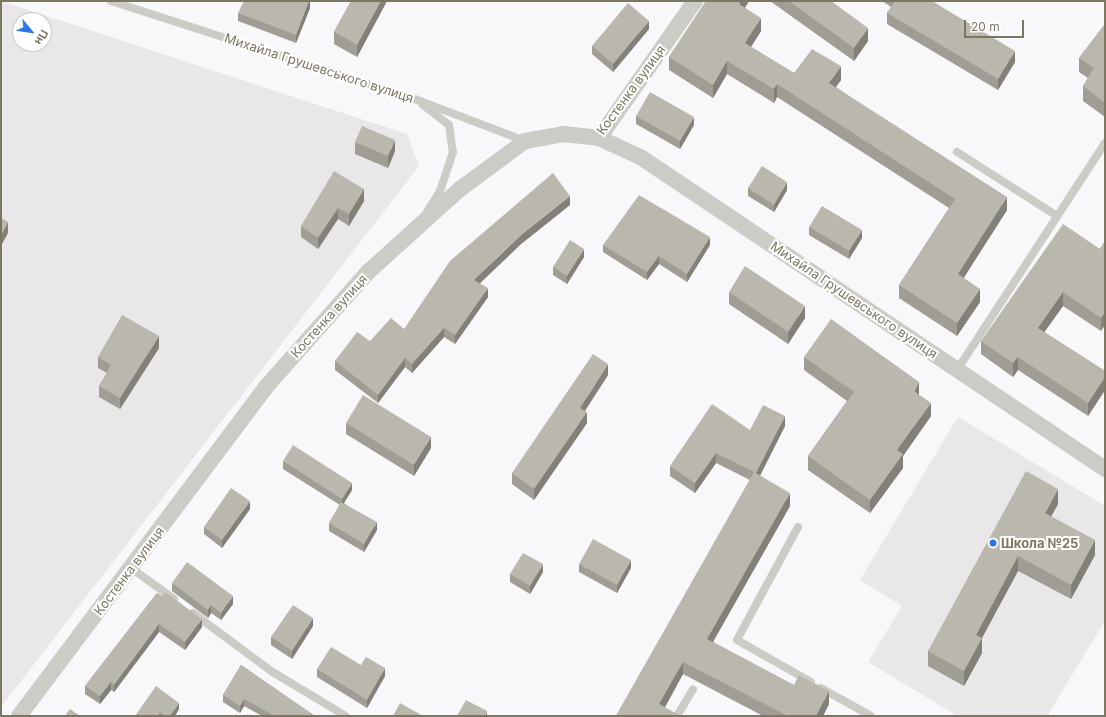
<!DOCTYPE html>
<meta charset="utf-8">
<style>
body{margin:0}
#map{position:relative;width:1106px;height:717px;overflow:hidden;background:#f8f7fa;font-family:Inter,sans-serif}
div>[style]{position:absolute}
.built>*{inset:0;background:#e9e7e7}
.lane>*{height:8px;margin:-4px;padding:0 4px;transform-origin:4px;border-radius:4px;background:#cccbc5}
.street>*{height:16px;margin:-8px;padding:0 8px;transform-origin:8px;border-radius:8px;background:#cccbc5}
.wall>*{inset:0;background:#a09d94}
.shaded-wall>*{inset:0;background:#828078}
.building>*{inset:0;background:#bab7ac}
.dots>*{width:11px;height:11px;translate:-50% -50%;box-sizing:border-box;border:2px solid #fff;border-radius:50%}
span{translate:-50% -50%;white-space:nowrap;text-align:center;line-height:1.15;-webkit-text-stroke:4px #fff;paint-order:stroke}
.street-label{font-size:13px;color:#7c7760}
.poi-label{font-size:13px;color:#7c7760;font-weight:700}
.left{translate:0 -50%;text-align:left}
.frame{position:absolute;inset:0;border:2px solid #7c7760;pointer-events:none}
.north{position:absolute;left:12px;top:12px;width:40px;height:40px;box-sizing:border-box;background:#fff;border:1px solid #cbc9bf;border-radius:50%;rotate:119deg;font-size:11px;font-weight:700;line-height:16px;text-align:center;color:#7c7760}
.north::after{content:'';display:block;margin:auto;width:14px;height:18px;background:#2d76e4;clip-path:polygon(50% 0,100% 100%,50% 72%,0 100%)}
.scale{position:absolute;left:964px;top:20px;width:60px;height:18px;box-sizing:border-box;border:2px solid #7c7760;border-top:0;padding-left:5px;font-size:12px;line-height:14px;white-space:nowrap;color:#7c7760;-webkit-text-stroke:3px #fff;paint-order:stroke}
</style>
<div id="map">
<div class="built">
<i style="clip-path:polygon(evenodd,1px 1px,407px 134px,419px 166px,1px 707px,1px 1px,20px 20px,44px 20px,44px 44px,20px 44px,20px 20px)"></i>
<i style="clip-path:polygon(958px 417px,1105px 506px,1105px 621px,1047px 716px,958px 716px,868px 662px,902px 606px,860px 580px)"></i>
</div>
<div class="lane">
<i style="left:111px;top:1px;width:319px;rotate:17.9deg"></i>
<i style="left:415px;top:99px;width:118px;rotate:20.9deg"></i>
<i style="left:422px;top:104px;width:34px;rotate:38deg"></i>
<i style="left:449px;top:125px;width:27px;rotate:82deg"></i>
<i style="left:453px;top:152px;width:41px;rotate:108.4deg"></i>
<i style="left:440px;top:191px;width:25px;rotate:122deg"></i>
<i style="left:957px;top:152px;width:119px;rotate:32.6deg"></i>
<i style="left:957px;top:370px;width:271px;rotate:-56.9deg"></i>
<i style="left:798px;top:527px;width:128px;rotate:118.4deg"></i>
<i style="left:737px;top:640px;width:85px;rotate:29.6deg"></i>
<i style="left:131px;top:568px;width:53px;rotate:35.8deg"></i>
<i style="left:193px;top:613px;width:97px;rotate:36.6deg"></i>
<i style="left:271px;top:671px;width:87px;rotate:31deg"></i>
<i style="left:821px;top:688px;width:57px;rotate:29.2deg"></i>
<i style="left:677px;top:716px;width:31px;rotate:-59deg"></i>
</div>
<div class="street">
<i style="left:599px;top:138px;width:167px;rotate:-55deg"></i>
<i style="left:19px;top:716px;width:410px;rotate:-53.1deg"></i>
<i style="left:265px;top:388px;width:155px;rotate:-48.4deg"></i>
<i style="left:368px;top:272px;width:124px;rotate:-42.1deg"></i>
<i style="left:460px;top:189px;width:81px;rotate:-36.4deg"></i>
<i style="left:525px;top:141px;width:39px;rotate:-10deg"></i>
<i style="left:563px;top:134px;width:36px;rotate:6deg"></i>
<i style="left:599px;top:138px;width:47px;rotate:24.9deg"></i>
<i style="left:642px;top:158px;width:558px;rotate:33.89deg"></i>
</div>
<div class="wall">
<i style="clip-path:polygon(310px 1px,310px 8px,296px 43px,238px 21px,238px 13px)"></i>
<i style="clip-path:polygon(351px 1px,387px 1px,357px 57px,334px 44px,334px 32px)"></i>
<i style="clip-path:polygon(706px 1px,749px 1px,745px 8px,761px 31px,751px 47px,794px 73px,841px 80px,836px 87px,1007px 210px,963px 278px,980px 302px,957px 336px,899px 298px,899px 285px,949px 208px,777px 97px,774px 103px,727px 74px,713px 98px,669px 70px,669px 57px)"></i>
<i style="clip-path:polygon(770px 1px,831px 1px,868px 41px,854px 61px)"></i>
<i style="clip-path:polygon(882px 1px,932px 1px,1015px 62px,998px 90px,887px 24px,887px 13px,891px 7px)"></i>
<i style="clip-path:polygon(1105px 24px,1105px 117px,1083px 101px,1083px 86px,1088px 78px,1079px 72px,1079px 58px)"></i>
<i style="clip-path:polygon(649px 29px,613px 72px,592px 54px,592px 46px)"></i>
<i style="clip-path:polygon(636px 116px,694px 125px,680px 149px,636px 124px)"></i>
<i style="clip-path:polygon(355px 142px,395px 151px,388px 168px,355px 154px)"></i>
<i style="clip-path:polygon(748px 188px,787px 190px,774px 212px,748px 196px)"></i>
<i style="clip-path:polygon(364px 189px,364px 201px,349px 226px,338px 219px,318px 249px,301px 237px,301px 226px)"></i>
<i style="clip-path:polygon(570px 205px,521px 244px,480px 283px,488px 297px,455px 344px,444px 337px,412px 373px,405px 367px,378px 403px,335px 370px,335px 361px,370px 341px,404px 329px)"></i>
<i style="clip-path:polygon(809px 227px,862px 238px,849px 259px,809px 235px)"></i>
<i style="clip-path:polygon(1105px 241px,1101px 331px,1063px 306px,1044px 332px,1105px 371px,1105px 390px,1088px 416px,1018px 370px,1013px 377px,981px 354px,981px 341px,1100px 249px)"></i>
<i style="clip-path:polygon(603px 245px,710px 245px,687px 282px,659px 264px,647px 280px,603px 252px)"></i>
<i style="clip-path:polygon(584px 257px,567px 284px,553px 275px,553px 267px)"></i>
<i style="clip-path:polygon(729px 292px,805px 318px,788px 344px,729px 304px)"></i>
<i style="clip-path:polygon(159px 348px,120px 409px,99px 397px,99px 386px,107px 373px,98px 368px,98px 357px)"></i>
<i style="clip-path:polygon(804px 357px,919px 395px,931px 416px,903px 456px,903px 468px,870px 513px,808px 470px,808px 456px,847px 401px,804px 370px)"></i>
<i style="clip-path:polygon(608px 375px,585px 411px,587px 423px,534px 500px,512px 484px,512px 473px)"></i>
<i style="clip-path:polygon(346px 423px,431px 448px,414px 476px,346px 434px)"></i>
<i style="clip-path:polygon(785px 426px,760px 476px,790px 506px,713px 642px,829px 704px,823px 716px,763px 716px,683px 674px,665px 707px,616px 716px,750px 480px,716px 463px,695px 493px,670px 476px,670px 466px,750px 430px)"></i>
<i style="clip-path:polygon(283px 461px,352px 490px,344px 503px,377px 530px,364px 552px,329px 531px,329px 523px,340px 505px,283px 469px)"></i>
<i style="clip-path:polygon(1058px 504px,1051px 516px,1095px 555px,1071px 599px,1018px 571px,982px 638px,982px 653px,964px 686px,928px 666px,928px 651px)"></i>
<i style="clip-path:polygon(250px 509px,222px 548px,204px 534px,204px 527px)"></i>
<i style="clip-path:polygon(579px 564px,631px 568px,617px 593px,579px 572px)"></i>
<i style="clip-path:polygon(543px 572px,530px 594px,510px 582px,510px 574px)"></i>
<i style="clip-path:polygon(172px 583px,233px 604px,221px 620px,211px 613px,208px 618px,172px 591px)"></i>
<i style="clip-path:polygon(157px 593px,202px 627px,185px 650px,159px 632px,114px 692px,111px 690px,100px 704px,85px 694px,85px 686px)"></i>
<i style="clip-path:polygon(313px 626px,292px 659px,271px 645px,271px 637px)"></i>
<i style="clip-path:polygon(241px 665px,315px 716px,262px 716px,244px 706px,240px 713px,223px 702px,223px 695px)"></i>
<i style="clip-path:polygon(361px 665px,385px 676px,367px 708px,317px 677px,317px 669px)"></i>
<i style="clip-path:polygon(179px 709px,175px 716px,135px 716px)"></i>
</div>
<div class="shaded-wall">
<i style="clip-path:polygon(309px 1px,310px 1px,310px 8px,296px 43px,296px 35px)"></i>
<i style="clip-path:polygon(381px 1px,387px 1px,357px 57px,357px 45px)"></i>
<i style="clip-path:polygon(741px 1px,749px 1px,739px 17px,739px 4px)"></i>
<i style="clip-path:polygon(761px 18px,761px 31px,745px 56px,745px 43px)"></i>
<i style="clip-path:polygon(649px 21px,649px 29px,613px 72px,613px 64px)"></i>
<i style="clip-path:polygon(868px 28px,868px 41px,854px 61px,854px 48px)"></i>
<i style="clip-path:polygon(1015px 51px,1015px 62px,998px 90px,998px 79px)"></i>
<i style="clip-path:polygon(727px 61px,727px 74px,713px 98px,713px 85px)"></i>
<i style="clip-path:polygon(841px 66px,841px 80px,829px 96px,829px 83px)"></i>
<i style="clip-path:polygon(777px 84px,777px 97px,774px 103px,774px 89px)"></i>
<i style="clip-path:polygon(694px 117px,694px 125px,680px 149px,680px 141px)"></i>
<i style="clip-path:polygon(395px 140px,395px 151px,388px 168px,388px 156px)"></i>
<i style="clip-path:polygon(787px 182px,787px 190px,774px 212px,774px 205px)"></i>
<i style="clip-path:polygon(364px 189px,364px 201px,349px 226px,349px 214px)"></i>
<i style="clip-path:polygon(570px 196px,570px 205px,521px 244px,474px 289px,474px 280px,521px 235px)"></i>
<i style="clip-path:polygon(1007px 197px,1007px 210px,958px 287px,958px 274px)"></i>
<i style="clip-path:polygon(338px 208px,338px 219px,318px 249px,318px 238px)"></i>
<i style="clip-path:polygon(8px 222px,8px 233px,1px 246px,1px 235px)"></i>
<i style="clip-path:polygon(862px 230px,862px 238px,849px 259px,849px 251px)"></i>
<i style="clip-path:polygon(710px 237px,710px 245px,687px 282px,687px 274px)"></i>
<i style="clip-path:polygon(584px 249px,584px 257px,567px 284px,567px 276px)"></i>
<i style="clip-path:polygon(659px 256px,659px 264px,647px 280px,647px 272px)"></i>
<i style="clip-path:polygon(488px 288px,488px 297px,455px 344px,455px 335px)"></i>
<i style="clip-path:polygon(980px 289px,980px 302px,957px 336px,957px 323px)"></i>
<i style="clip-path:polygon(1063px 292px,1063px 306px,1038px 341px,1038px 328px)"></i>
<i style="clip-path:polygon(805px 306px,805px 318px,788px 344px,788px 332px)"></i>
<i style="clip-path:polygon(1105px 312px,1105px 325px,1101px 331px,1101px 318px)"></i>
<i style="clip-path:polygon(444px 328px,444px 337px,412px 373px,412px 364px)"></i>
<i style="clip-path:polygon(159px 336px,159px 348px,120px 409px,120px 398px)"></i>
<i style="clip-path:polygon(1018px 357px,1018px 370px,1013px 377px,1013px 363px)"></i>
<i style="clip-path:polygon(405px 358px,405px 367px,378px 403px,378px 395px)"></i>
<i style="clip-path:polygon(608px 364px,608px 375px,580px 418px,580px 408px)"></i>
<i style="clip-path:polygon(1105px 377px,1105px 390px,1088px 416px,1088px 403px)"></i>
<i style="clip-path:polygon(919px 382px,919px 396px,914px 391px)"></i>
<i style="clip-path:polygon(931px 403px,931px 416px,903px 456px,903px 468px,870px 513px,870px 500px,897px 450px)"></i>
<i style="clip-path:polygon(587px 412px,587px 423px,534px 500px,534px 489px)"></i>
<i style="clip-path:polygon(785px 416px,785px 426px,756px 483px,756px 473px)"></i>
<i style="clip-path:polygon(431px 437px,431px 448px,414px 476px,414px 465px)"></i>
<i style="clip-path:polygon(716px 453px,716px 463px,695px 493px,695px 483px)"></i>
<i style="clip-path:polygon(352px 483px,352px 490px,342px 506px,342px 499px)"></i>
<i style="clip-path:polygon(1058px 489px,1058px 504px,1045px 528px,1045px 513px)"></i>
<i style="clip-path:polygon(790px 493px,790px 506px,707px 652px,707px 639px)"></i>
<i style="clip-path:polygon(250px 501px,250px 509px,222px 548px,222px 540px)"></i>
<i style="clip-path:polygon(377px 522px,377px 530px,364px 552px,364px 544px)"></i>
<i style="clip-path:polygon(1095px 540px,1095px 555px,1071px 599px,1071px 585px)"></i>
<i style="clip-path:polygon(1018px 556px,1018px 571px,976px 649px,976px 635px)"></i>
<i style="clip-path:polygon(631px 560px,631px 568px,617px 593px,617px 585px)"></i>
<i style="clip-path:polygon(543px 564px,543px 572px,530px 594px,530px 586px)"></i>
<i style="clip-path:polygon(233px 596px,233px 604px,221px 620px,221px 613px)"></i>
<i style="clip-path:polygon(211px 605px,211px 613px,208px 618px,208px 610px)"></i>
<i style="clip-path:polygon(313px 618px,313px 626px,292px 659px,292px 651px)"></i>
<i style="clip-path:polygon(202px 619px,202px 627px,185px 650px,185px 642px)"></i>
<i style="clip-path:polygon(159px 624px,159px 632px,114px 692px,114px 685px)"></i>
<i style="clip-path:polygon(982px 638px,982px 653px,964px 686px,964px 671px)"></i>
<i style="clip-path:polygon(683px 662px,683px 674px,660px 716px,659px 704px)"></i>
<i style="clip-path:polygon(385px 668px,385px 676px,367px 708px,367px 700px)"></i>
<i style="clip-path:polygon(111px 682px,111px 690px,100px 704px,100px 696px)"></i>
<i style="clip-path:polygon(829px 691px,829px 704px,823px 716px,816px 716px)"></i>
<i style="clip-path:polygon(244px 699px,244px 706px,240px 713px,240px 706px)"></i>
<i style="clip-path:polygon(179px 703px,179px 709px,175px 716px,170px 716px)"></i>
<i style="clip-path:polygon(487px 711px,487px 716px,485px 716px)"></i>
</div>
<div class="building">
<i style="clip-path:polygon(244px 1px,309px 1px,296px 35px,238px 13px)"></i>
<i style="clip-path:polygon(351px 1px,381px 1px,357px 45px,334px 32px)"></i>
<i style="clip-path:polygon(706px 1px,741px 1px,739px 4px,761px 18px,745px 43px,794px 73px,812px 49px,841px 66px,829px 83px,1007px 197px,958px 274px,980px 289px,957px 323px,899px 285px,955px 199px,777px 84px,774px 89px,727px 61px,713px 85px,669px 57px)"></i>
<i style="clip-path:polygon(789px 1px,831px 1px,868px 28px,854px 48px)"></i>
<i style="clip-path:polygon(895px 1px,932px 1px,1015px 51px,998px 79px,887px 13px)"></i>
<i style="clip-path:polygon(628px 3px,649px 21px,613px 64px,592px 46px)"></i>
<i style="clip-path:polygon(1105px 24px,1105px 103px,1083px 86px,1094px 68px,1079px 58px)"></i>
<i style="clip-path:polygon(650px 92px,694px 117px,680px 141px,636px 116px)"></i>
<i style="clip-path:polygon(362px 126px,395px 140px,388px 156px,355px 142px)"></i>
<i style="clip-path:polygon(762px 166px,787px 182px,774px 205px,748px 188px)"></i>
<i style="clip-path:polygon(334px 171px,364px 189px,349px 214px,338px 208px,318px 238px,301px 226px)"></i>
<i style="clip-path:polygon(553px 173px,570px 196px,521px 235px,474px 280px,488px 288px,455px 335px,444px 328px,412px 364px,405px 358px,378px 395px,335px 361px,357px 332px,370px 341px,391px 318px,404px 329px,450px 261px)"></i>
<i style="clip-path:polygon(639px 195px,710px 237px,687px 274px,659px 256px,647px 272px,603px 245px)"></i>
<i style="clip-path:polygon(822px 206px,862px 230px,849px 251px,809px 227px)"></i>
<i style="clip-path:polygon(1px 218px,8px 222px,1px 235px)"></i>
<i style="clip-path:polygon(1063px 224px,1100px 249px,1105px 241px,1105px 312px,1101px 318px,1063px 292px,1038px 328px,1105px 371px,1105px 377px,1088px 403px,1018px 357px,1013px 363px,981px 341px)"></i>
<i style="clip-path:polygon(570px 240px,584px 249px,567px 276px,553px 267px)"></i>
<i style="clip-path:polygon(745px 266px,805px 306px,788px 332px,729px 292px)"></i>
<i style="clip-path:polygon(122px 315px,159px 336px,120px 398px,99px 386px,111px 365px,98px 357px)"></i>
<i style="clip-path:polygon(831px 319px,919px 382px,914px 391px,931px 403px,897px 450px,903px 454px,870px 500px,808px 456px,854px 392px,804px 357px)"></i>
<i style="clip-path:polygon(593px 354px,608px 364px,580px 408px,587px 412px,534px 489px,512px 473px)"></i>
<i style="clip-path:polygon(363px 395px,431px 437px,414px 465px,346px 423px)"></i>
<i style="clip-path:polygon(712px 404px,750px 430px,763px 405px,785px 416px,756px 473px,716px 453px,695px 483px,670px 466px)"></i>
<i style="clip-path:polygon(293px 445px,352px 483px,342px 499px,283px 461px)"></i>
<i style="clip-path:polygon(1026px 471px,1058px 489px,1045px 513px,1095px 540px,1071px 585px,1018px 556px,976px 635px,982px 638px,964px 671px,928px 651px)"></i>
<i style="clip-path:polygon(754px 472px,790px 493px,707px 639px,794px 685px,799px 675px,829px 691px,816px 716px,788px 716px,683px 662px,659px 704px,681px 716px,616px 716px)"></i>
<i style="clip-path:polygon(231px 488px,250px 501px,222px 540px,204px 527px)"></i>
<i style="clip-path:polygon(341px 502px,377px 522px,364px 544px,329px 523px)"></i>
<i style="clip-path:polygon(593px 539px,631px 560px,617px 585px,579px 564px)"></i>
<i style="clip-path:polygon(523px 553px,543px 564px,530px 586px,510px 574px)"></i>
<i style="clip-path:polygon(187px 562px,233px 596px,221px 613px,211px 605px,208px 610px,172px 583px)"></i>
<i style="clip-path:polygon(165px 592px,202px 619px,185px 642px,159px 624px,114px 685px,111px 682px,100px 696px,85px 686px,157px 593px,162px 596px)"></i>
<i style="clip-path:polygon(293px 605px,313px 618px,292px 651px,271px 637px)"></i>
<i style="clip-path:polygon(331px 647px,361px 665px,366px 657px,385px 668px,367px 700px,317px 669px)"></i>
<i style="clip-path:polygon(241px 665px,315px 716px,275px 716px,244px 699px,240px 706px,223px 695px)"></i>
<i style="clip-path:polygon(156px 686px,179px 703px,170px 716px,165px 716px,160px 712px,157px 716px,135px 716px)"></i>
<i style="clip-path:polygon(466px 700px,487px 711px,485px 716px,457px 716px)"></i>
<i style="clip-path:polygon(400px 703px,423px 716px,393px 716px)"></i>
<i style="clip-path:polygon(70px 709px,80px 716px,65px 716px)"></i>
</div>
<div class="dots">
<i style="left:993px;top:543px;background:#2d76e4"></i>
</div>
<div class="street-label">
<span style="left:319px;top:68px;rotate:18deg">Михайла Грушевського вулиця</span>
<span style="left:631px;top:90px;rotate:-54deg">Костенка вулиця</span>
<span style="left:854px;top:300px;rotate:34deg">Михайла Грушевського вулиця</span>
<span style="left:329px;top:316px;rotate:-48deg">Костенка вулиця</span>
<span style="left:129px;top:571px;rotate:-53deg">Костенка вулиця</span>
</div>
<div class="poi-label">
<span class="left" style="left:1001px;top:543px">Школа №25</span>
</div>
<div class="frame"></div>
<div class="north">Пн</div>
<div class="scale">20 m</div>
</div>
